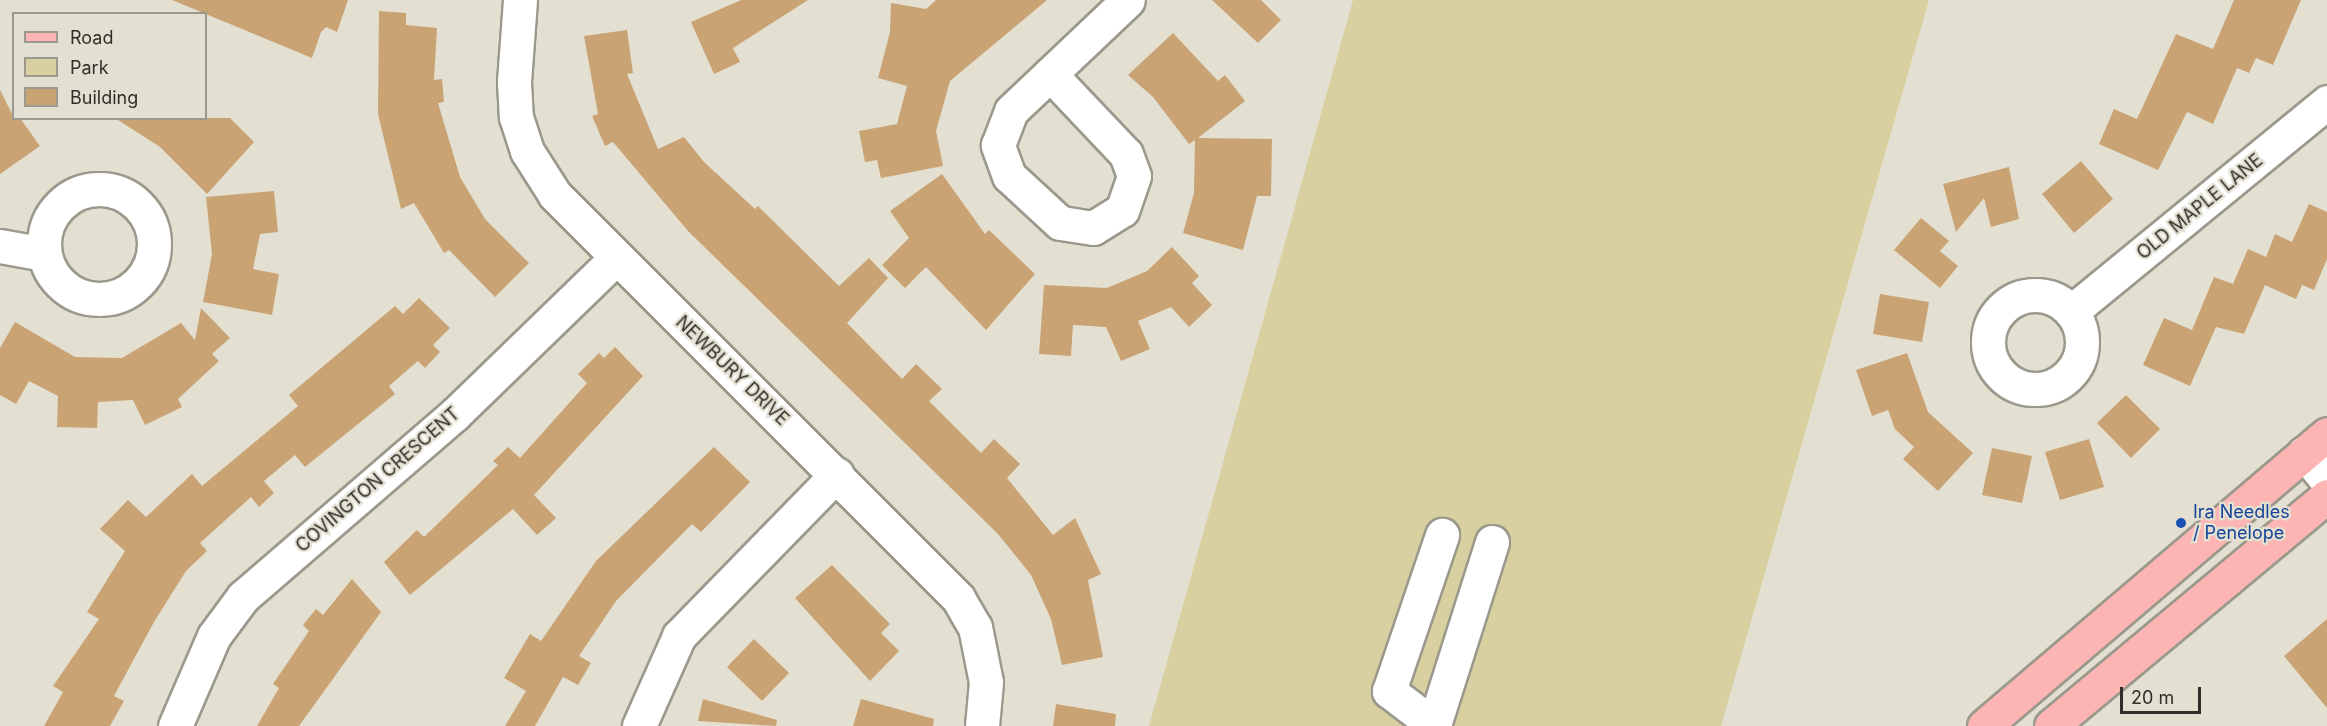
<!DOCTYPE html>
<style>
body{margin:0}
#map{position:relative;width:2327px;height:726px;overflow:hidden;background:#e3e0d2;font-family:Inter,sans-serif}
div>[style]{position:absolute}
.green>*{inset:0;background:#d8d0a1}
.building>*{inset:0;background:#caa374}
.roads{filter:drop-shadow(2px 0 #9b998b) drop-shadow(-2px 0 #9b998b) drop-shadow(0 2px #9b998b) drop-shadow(0 -2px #9b998b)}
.minor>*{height:33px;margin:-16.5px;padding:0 16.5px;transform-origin:16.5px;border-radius:16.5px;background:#fff}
.minor>.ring{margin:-16.5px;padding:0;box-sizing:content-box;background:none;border:33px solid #fff;border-radius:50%}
.major>*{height:33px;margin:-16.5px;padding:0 16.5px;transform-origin:16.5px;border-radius:16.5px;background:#fcb5b3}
.dots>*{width:16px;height:16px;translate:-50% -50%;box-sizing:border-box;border:3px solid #e3e0d2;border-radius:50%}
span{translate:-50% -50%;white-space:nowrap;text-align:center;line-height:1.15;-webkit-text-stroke:4.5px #e3e0d2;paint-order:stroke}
.street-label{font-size:18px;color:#2f2e29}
.transit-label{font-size:18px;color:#164399}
.left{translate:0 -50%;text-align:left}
.legend{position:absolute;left:12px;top:12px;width:195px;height:108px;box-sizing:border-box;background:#e3e0d2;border:2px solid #9b998e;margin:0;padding:8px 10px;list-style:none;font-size:18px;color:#2f2e29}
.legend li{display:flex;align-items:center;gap:12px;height:30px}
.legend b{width:30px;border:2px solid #9b998e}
.scale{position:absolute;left:2120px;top:687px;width:81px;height:27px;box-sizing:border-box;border:3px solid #2f2e29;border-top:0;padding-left:8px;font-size:18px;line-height:21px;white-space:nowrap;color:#2f2e29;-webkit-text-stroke:4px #e3e0d2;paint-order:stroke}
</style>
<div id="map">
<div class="green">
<i style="clip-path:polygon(1353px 0,1929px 0,1721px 726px,1149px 726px)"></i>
</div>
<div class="building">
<i style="clip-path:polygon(172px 0,348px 0,337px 32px,326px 27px,321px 32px,312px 58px)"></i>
<i style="clip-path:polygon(741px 0,808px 0,733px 48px,740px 62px,714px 74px,691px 22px)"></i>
<i style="clip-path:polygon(936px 0,1047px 0,950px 81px,936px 131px,943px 166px,881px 178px,877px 160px,865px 162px,859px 131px,897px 124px,907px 86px,878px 78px,890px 32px,891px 3px,926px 9px)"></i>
<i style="clip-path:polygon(1212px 0,1261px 0,1281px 20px,1258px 43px)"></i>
<i style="clip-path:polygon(2234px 0,2301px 0,2273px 65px,2256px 58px,2249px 73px,2237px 68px,2213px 124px,2187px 112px,2158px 170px,2099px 144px,2114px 109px,2137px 119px,2176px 34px,2213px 49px)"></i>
<i style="clip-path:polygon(379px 11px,406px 13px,406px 25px,437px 28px,434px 80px,442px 79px,444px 102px,438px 103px,460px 177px,485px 219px,529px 263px,495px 297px,449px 250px,444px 253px,414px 203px,401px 209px,378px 114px)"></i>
<i style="clip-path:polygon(627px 30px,633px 73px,627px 74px,658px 149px,684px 137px,704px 162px,755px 209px,758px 206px,839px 286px,869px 258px,888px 278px,847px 323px,902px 379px,916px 364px,942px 389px,929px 401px,981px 453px,994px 439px,1020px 464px,1007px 478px,1053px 535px,1075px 518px,1101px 574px,1088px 580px,1103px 657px,1062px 665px,1051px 619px,1031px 575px,998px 534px,688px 231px,613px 142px,605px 146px,592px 116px,598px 114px,584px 36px)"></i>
<i style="clip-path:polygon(1173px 33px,1218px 81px,1225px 75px,1245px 101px,1198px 138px,1272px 139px,1271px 196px,1257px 196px,1243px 250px,1183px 233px,1194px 193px,1195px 140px,1189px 144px,1153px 97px,1128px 75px)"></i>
<i style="clip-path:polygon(0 90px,14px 118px,20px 118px,40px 146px,0 174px)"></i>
<i style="clip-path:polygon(115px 118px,230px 118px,254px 142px,207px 194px,160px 147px)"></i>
<i style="clip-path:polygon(2081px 161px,2113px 199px,2074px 233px,2042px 194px)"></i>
<i style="clip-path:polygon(2009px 167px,2019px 219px,1991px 227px,1984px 198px,1956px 232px,1943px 184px)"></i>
<i style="clip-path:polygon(942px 174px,985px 234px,989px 230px,1035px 274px,986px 330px,926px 267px,905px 288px,882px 265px,909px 238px,890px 211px)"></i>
<i style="clip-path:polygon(274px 191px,278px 232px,260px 234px,253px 269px,279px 274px,272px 315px,203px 302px,212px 254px,206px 197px)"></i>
<i style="clip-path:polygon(2309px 204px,2327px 212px,2327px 259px,2314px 290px,2302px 285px,2296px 299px,2265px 285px,2244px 334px,2216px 327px,2190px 386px,2143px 365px,2164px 318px,2192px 330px,2214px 277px,2233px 284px,2248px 249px,2266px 257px,2275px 234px,2292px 242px)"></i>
<i style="clip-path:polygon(1921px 218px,1949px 241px,1940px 251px,1958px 266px,1940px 288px,1894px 250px)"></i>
<i style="clip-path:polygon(1172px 247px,1199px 276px,1192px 283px,1212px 305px,1189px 327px,1171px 307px,1138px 321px,1150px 349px,1121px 361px,1106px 327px,1073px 325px,1071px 356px,1039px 354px,1044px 285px,1107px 288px,1147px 271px)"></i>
<i style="clip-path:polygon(1880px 294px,1929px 302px,1922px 342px,1873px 334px)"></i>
<i style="clip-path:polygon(419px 298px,450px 328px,433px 345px,440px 352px,425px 368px,418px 361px,389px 386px,395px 394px,305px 467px,295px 455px,264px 481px,274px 493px,259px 507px,251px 497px,200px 543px,207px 551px,186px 571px,154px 622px,114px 696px,124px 701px,110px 726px,44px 726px,63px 692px,53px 686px,99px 619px,87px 612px,125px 551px,100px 529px,128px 500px,146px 517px,192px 474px,202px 486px,298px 406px,289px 395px,395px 306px,403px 314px)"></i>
<i style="clip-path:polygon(201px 308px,230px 338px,212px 354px,219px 361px,178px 399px,182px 407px,145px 425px,133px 400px,98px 402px,97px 428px,57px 427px,58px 396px,29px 381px,16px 404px,0 395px,0 348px,15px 322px,75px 357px,122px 358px,181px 323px,195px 340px)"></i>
<i style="clip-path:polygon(615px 347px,643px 376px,534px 495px,556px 518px,537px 535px,513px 509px,410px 595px,384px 562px,417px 530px,424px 537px,498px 465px,493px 461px,508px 447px,520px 458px,587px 383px,578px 374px,599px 353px,604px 358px)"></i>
<i style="clip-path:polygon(1907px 353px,1928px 412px,1973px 453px,1938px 491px,1903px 459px,1914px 447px,1895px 429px,1888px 410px,1872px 416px,1856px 370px)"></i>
<i style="clip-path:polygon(2126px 395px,2160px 429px,2131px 458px,2097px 423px)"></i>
<i style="clip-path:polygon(2089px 439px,2104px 487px,2060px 500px,2045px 452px)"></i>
<i style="clip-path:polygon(714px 447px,750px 482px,701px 532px,692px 524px,616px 601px,579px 656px,591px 663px,578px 685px,563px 677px,535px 726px,505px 726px,526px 691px,504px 678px,530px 634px,541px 641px,596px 561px)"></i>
<i style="clip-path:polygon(1992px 448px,2032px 456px,2022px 503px,1982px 495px)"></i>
<i style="clip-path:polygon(832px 565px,890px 624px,881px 633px,899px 651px,870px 681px,795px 598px)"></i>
<i style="clip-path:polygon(352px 579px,381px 612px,299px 726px,257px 726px,279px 688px,273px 684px,309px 631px,303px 625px,316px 609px,323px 615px)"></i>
<i style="clip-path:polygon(2327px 619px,2327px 708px,2284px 656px)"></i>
<i style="clip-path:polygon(754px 639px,789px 673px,762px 701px,727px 667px)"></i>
<i style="clip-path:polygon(703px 699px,777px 720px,776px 726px,698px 721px)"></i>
<i style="clip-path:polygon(861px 699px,934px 719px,933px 726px,853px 726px)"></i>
<i style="clip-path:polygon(1056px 704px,1116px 714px,1115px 726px,1053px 726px)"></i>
</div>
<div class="roads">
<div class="minor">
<i style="left:520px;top:0;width:82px;rotate:94.2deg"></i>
<i style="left:514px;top:82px;width:35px;rotate:87deg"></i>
<i style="left:516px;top:117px;width:36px;rotate:72deg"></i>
<i style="left:527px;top:151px;width:52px;rotate:57.5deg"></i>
<i style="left:555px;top:195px;width:570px;rotate:45deg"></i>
<i style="left:958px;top:598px;width:34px;rotate:60deg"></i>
<i style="left:975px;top:627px;width:56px;rotate:78.7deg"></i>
<i style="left:986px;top:682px;width:44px;rotate:95.2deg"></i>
<i style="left:1050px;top:74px;width:110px;rotate:46.5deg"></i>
<i style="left:1126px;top:154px;width:23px;rotate:70deg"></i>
<i style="left:1134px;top:176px;width:36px;rotate:109deg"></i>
<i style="left:1122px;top:210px;width:34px;rotate:148deg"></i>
<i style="left:1093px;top:228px;width:33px;rotate:-171deg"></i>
<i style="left:1060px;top:223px;width:69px;rotate:-137.3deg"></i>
<i style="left:1009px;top:176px;width:33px;rotate:-110deg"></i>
<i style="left:998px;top:145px;width:36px;rotate:-69deg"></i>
<i style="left:1011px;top:111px;width:161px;rotate:-43.5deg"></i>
<i class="ring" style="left:44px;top:189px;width:77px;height:77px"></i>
<i style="left:0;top:246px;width:45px;rotate:10.3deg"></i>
<i class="ring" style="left:1988px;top:295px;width:61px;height:61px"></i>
<i style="left:2072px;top:311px;width:330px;rotate:-39.3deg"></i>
<i style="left:2304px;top:453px;width:35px;rotate:50deg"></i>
<i style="left:1434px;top:725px;width:192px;rotate:-72.4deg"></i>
<i style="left:175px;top:726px;width:98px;rotate:-66.6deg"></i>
<i style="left:214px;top:636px;width:49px;rotate:-53.4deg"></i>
<i style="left:243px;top:597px;width:279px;rotate:-40.8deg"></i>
<i style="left:454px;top:415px;width:226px;rotate:-44.1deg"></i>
<i style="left:639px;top:726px;width:98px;rotate:-66deg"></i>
<i style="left:679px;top:636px;width:226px;rotate:-45.7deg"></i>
<i style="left:1435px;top:726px;width:58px;rotate:-142.7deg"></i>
<i style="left:1389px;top:691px;width:165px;rotate:-71.2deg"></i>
</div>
<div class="major">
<i style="left:1984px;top:726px;width:450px;rotate:-40.4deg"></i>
<i style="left:2051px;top:726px;width:359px;rotate:-39.8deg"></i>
</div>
</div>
<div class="dots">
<i style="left:2181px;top:523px;background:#1a4fb4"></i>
</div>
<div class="street-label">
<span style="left:2200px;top:207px;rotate:-39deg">OLD MAPLE LANE</span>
<span style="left:732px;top:371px;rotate:44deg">NEWBURY DRIVE</span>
<span style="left:378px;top:480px;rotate:-41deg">COVINGTON CRESCENT</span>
</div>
<div class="transit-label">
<span class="left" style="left:2193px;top:523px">Ira Needles<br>/ Penelope</span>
</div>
<ul class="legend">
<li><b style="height:8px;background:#fcb5b3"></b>Road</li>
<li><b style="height:16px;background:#d8d0a1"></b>Park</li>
<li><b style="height:16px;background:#caa374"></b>Building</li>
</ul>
<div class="scale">20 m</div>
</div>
